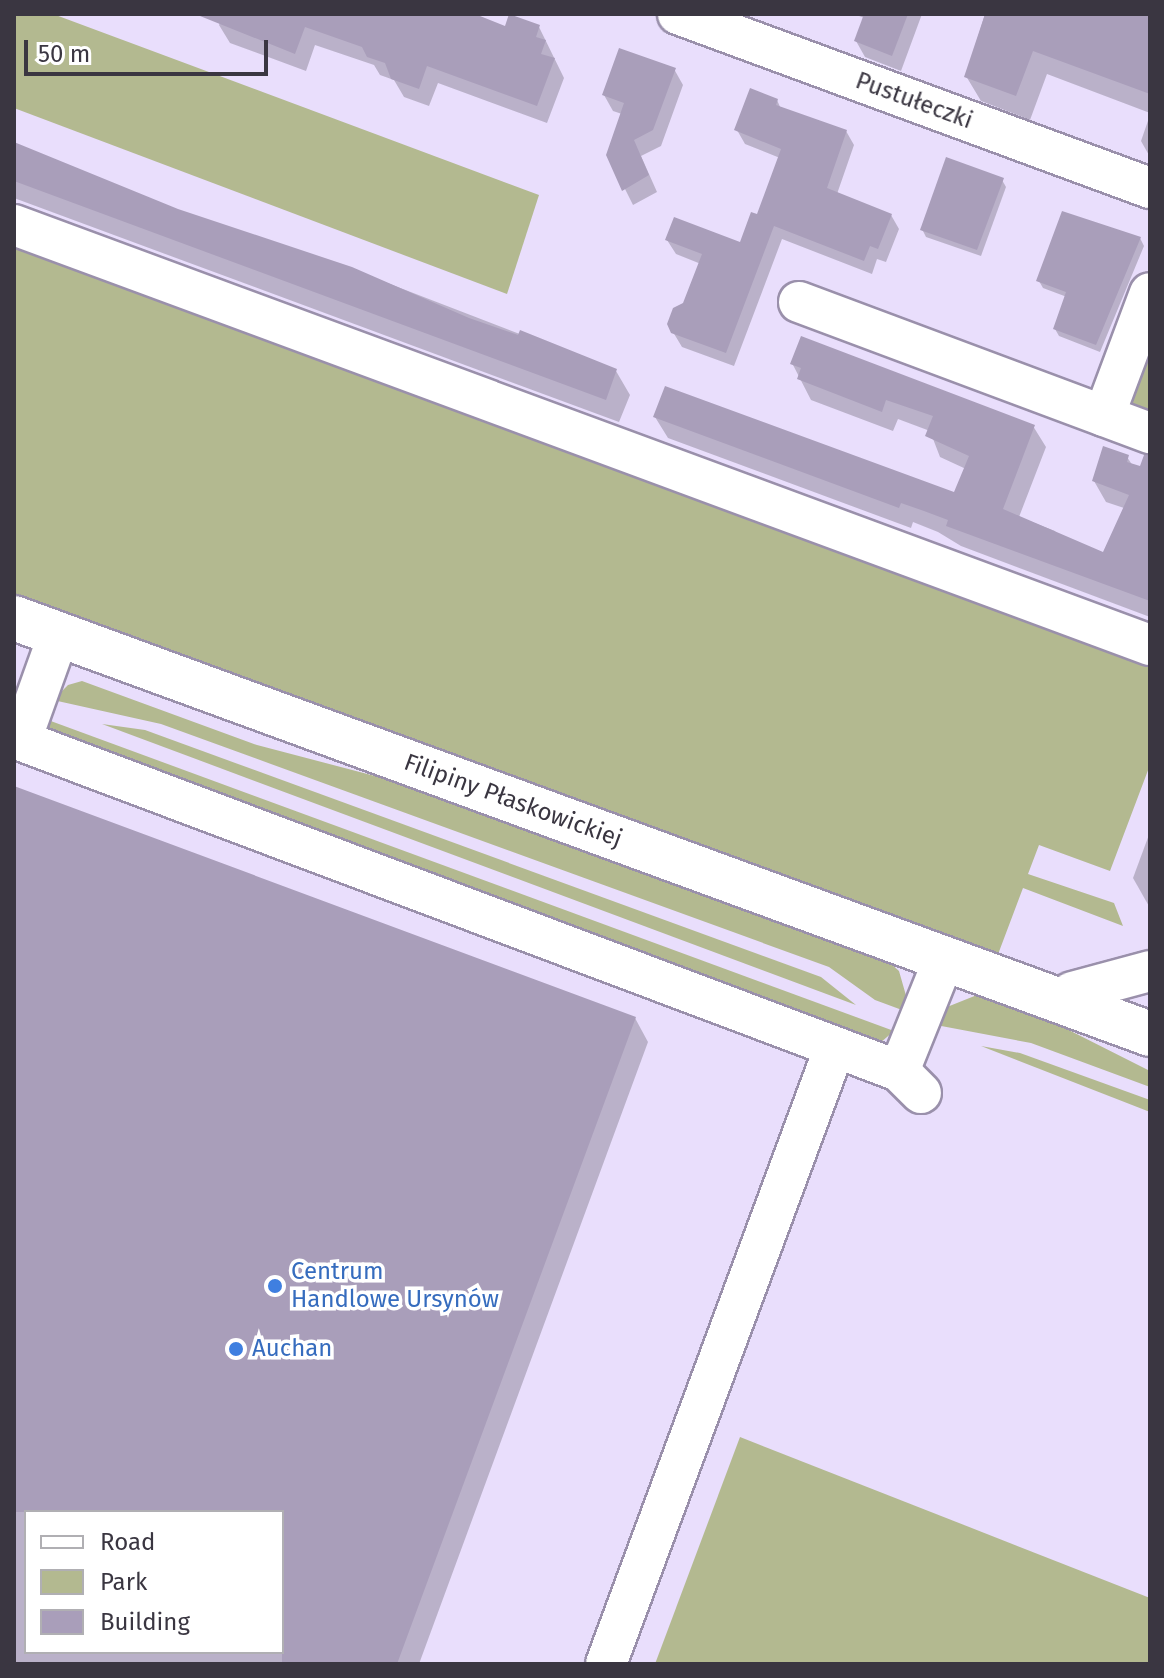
<!DOCTYPE html>
<meta charset="utf-8">
<style>
body{margin:0}
#map{position:relative;width:1164px;height:1678px;overflow:hidden;background:#e9defc;font-family:"Fira Sans",sans-serif}
div>[style]{position:absolute}
.green>*{inset:0;background:#b3b990}
.shadow>*{inset:0;background:#0003}
.building>*{inset:0;background:#a99eba}
.roads{filter:drop-shadow(2px 0 #9a90ab) drop-shadow(-2px 0 #9a90ab) drop-shadow(0 2px #9a90ab) drop-shadow(0 -2px #9a90ab)}
.minor>*{height:40px;margin:-20px;padding:0 20px;transform-origin:20px;border-radius:20px;background:#fff}
.major>*{height:44px;margin:-22px;padding:0 22px;transform-origin:22px;border-radius:22px;background:#fff}
.dots>*{width:22px;height:22px;translate:-50% -50%;box-sizing:border-box;border:4px solid #fff;border-radius:50%}
span{translate:-50% -50%;white-space:nowrap;text-align:center;line-height:1.15;-webkit-text-stroke:7px #fff;paint-order:stroke}
.street-label{font-size:24px;color:#3a3641}
.shop-label{font-size:24px;color:#366cbe}
.left{translate:0 -50%;text-align:left}
.frame{position:absolute;inset:0;border:16px solid #3a3641;pointer-events:none}
.legend{position:absolute;left:24px;top:1510px;width:260px;height:144px;box-sizing:border-box;background:#fff;border:2px solid #b0afb3;margin:0;padding:10px 14px;list-style:none;font-size:24px;color:#3a3641}
.legend li{display:flex;align-items:center;gap:16px;height:40px}
.legend b{width:40px;border:2px solid #b0afb3}
.scale{position:absolute;left:24px;top:40px;width:244px;height:36px;box-sizing:border-box;border:4px solid #3a3641;border-top:0;padding-left:10px;font-size:24px;line-height:28px;white-space:nowrap;color:#3a3641;-webkit-text-stroke:6px #fff;paint-order:stroke}
</style>
<div id="map">
<div class="green">
<i style="clip-path:polygon(14px 14px,53px 14px,539px 195px,507px 294px,14px 108px)"></i>
<i style="clip-path:polygon(14px 236px,1150px 656px,1150px 765px,1110px 871px,1039px 845px,1028px 874px,1114px 903px,1123px 926px,1023px 888px,997px 957px,14px 594px)"></i>
<i style="clip-path:polygon(1150px 346px,1150px 421px,1126px 412px)"></i>
<i style="clip-path:polygon(82px 681px,257px 745px,413px 786px,889px 962px,899px 971px,907px 999px,902px 1010px,875px 1000px,829px 967px,161px 724px,53px 700px,68px 685px)"></i>
<i style="clip-path:polygon(48px 720px,894px 1031px,880px 1043px,50px 736px)"></i>
<i style="clip-path:polygon(102px 724px,145px 730px,821px 977px,856px 1005px)"></i>
<i style="clip-path:polygon(977px 995px,1033px 1012px,1150px 1071px,1150px 1087px,1031px 1043px,936px 1025px,947px 1007px)"></i>
<i style="clip-path:polygon(981px 1046px,1020px 1053px,1150px 1100px,1150px 1112px)"></i>
<i style="clip-path:polygon(740px 1437px,1150px 1598px,1150px 1664px,655px 1664px)"></i>
</div>
<div class="shadow">
<i style="clip-path:polygon(223px 14px,469px 14px,506px 28px,539px 27px,564px 78px,547px 123px,438px 83px,429px 106px,404px 97px,394px 80px,380px 75px,374px 65px,315px 45px,306px 71px,230px 43px,219px 25px)"></i>
<i style="clip-path:polygon(853px 14px,922px 14px,901px 71px,865px 57px,856px 41px,865px 18px)"></i>
<i style="clip-path:polygon(985px 14px,1150px 14px,1150px 113px,1047px 74px,1030px 120px,981px 101px,966px 76px)"></i>
<i style="clip-path:polygon(674px 69px,683px 85px,661px 146px,641px 156px,657px 192px,633px 205px,608px 155px,622px 114px,613px 111px,604px 95px)"></i>
<i style="clip-path:polygon(777px 100px,781px 109px,846px 131px,854px 145px,837px 194px,891px 215px,899px 229px,886px 262px,877px 259px,872px 274px,782px 239px,734px 366px,682px 347px,673px 332px,701px 264px,676px 254px,667px 240px,741px 244px,758px 217px,780px 158px,745px 144px,737px 130px)"></i>
<i style="clip-path:polygon(1150px 115px,1150px 157px,1141px 141px)"></i>
<i style="clip-path:polygon(14px 145px,177px 211px,351px 269px,616px 371px,630px 395px,619px 422px,14px 198px)"></i>
<i style="clip-path:polygon(1002px 180px,1006px 187px,981px 256px,926px 237px,922px 229px)"></i>
<i style="clip-path:polygon(1140px 238px,1144px 246px,1100px 352px,1059px 336px,1055px 329px,1067px 297px,1043px 288px,1039px 281px)"></i>
<i style="clip-path:polygon(792px 363px,1033px 426px,1046px 447px,1019px 517px,1055px 531px,1059px 539px,1150px 568px,1150px 617px,961px 546px,938px 532px,913px 522px,911px 528px,668px 438px,655px 417px,955px 494px,966px 469px,940px 457px,930px 431px,898px 419px,893px 431px,811px 400px)"></i>
<i style="clip-path:polygon(1127px 457px,1133px 466px,1150px 472px,1150px 530px,1130px 510px,1106px 502px,1094px 481px)"></i>
<i style="clip-path:polygon(evenodd,14px 788px,635px 1018px,648px 1042px,419px 1664px,14px 1664px,14px 788px,26px 1512px,282px 1512px,282px 1652px,26px 1652px,26px 1512px)"></i>
<i style="clip-path:polygon(1150px 832px,1150px 908px,1133px 878px)"></i>
</div>
<div class="building">
<i style="clip-path:polygon(195px 14px,475px 14px,505px 26px,509px 14px,540px 25px,536px 37px,546px 40px,541px 54px,555px 58px,537px 106px,427px 66px,419px 89px,391px 79px,385px 63px,367px 57px,362px 47px,305px 27px,295px 54px)"></i>
<i style="clip-path:polygon(864px 14px,908px 14px,892px 56px,854px 41px)"></i>
<i style="clip-path:polygon(985px 14px,1150px 14px,1150px 94px,1033px 51px,1016px 96px,964px 77px)"></i>
<i style="clip-path:polygon(619px 48px,676px 68px,653px 130px,634px 140px,649px 175px,622px 191px,606px 155px,624px 103px,602px 95px)"></i>
<i style="clip-path:polygon(750px 88px,778px 99px,776px 105px,847px 130px,827px 188px,892px 214px,878px 249px,870px 246px,864px 261px,774px 226px,726px 353px,671px 333px,667px 324px,673px 308px,683px 303px,702px 254px,665px 240px,674px 217px,740px 242px,751px 212px,757px 214px,781px 149px,734px 130px)"></i>
<i style="clip-path:polygon(14px 142px,178px 209px,352px 267px,469px 318px,518px 335px,520px 330px,617px 369px,606px 400px,14px 181px)"></i>
<i style="clip-path:polygon(946px 157px,1004px 178px,977px 250px,920px 230px)"></i>
<i style="clip-path:polygon(1062px 211px,1141px 237px,1096px 345px,1053px 329px,1066px 292px,1036px 281px)"></i>
<i style="clip-path:polygon(801px 336px,1035px 425px,1003px 509px,1103px 552px,1129px 495px,1092px 481px,1103px 446px,1129px 455px,1127px 462px,1140px 466px,1144px 455px,1150px 455px,1150px 601px,946px 526px,948px 520px,924px 511px,901px 503px,899px 508px,653px 417px,665px 386px,954px 492px,969px 456px,925px 436px,933px 416px,886px 400px,882px 412px,797px 379px,801px 368px,790px 364px)"></i>
<i style="clip-path:polygon(14px 786px,636px 1017px,397px 1664px,282px 1664px,282px 1512px,14px 1512px)"></i>
</div>
<div class="roads">
<div class="minor">
<i style="left:678px;top:14px;width:503px;rotate:20.24deg"></i>
<i style="left:14px;top:225px;width:1211px;rotate:20.29deg"></i>
<i style="left:799px;top:302px;width:375px;rotate:20.5deg"></i>
<i style="left:1104px;top:416px;width:131px;rotate:-69.5deg"></i>
<i style="left:14px;top:738px;width:946px;rotate:20.62deg"></i>
<i style="left:899px;top:1071px;width:31px;rotate:45deg"></i>
<i style="left:21px;top:740px;width:113px;rotate:-70.3deg"></i>
<i style="left:1072px;top:992px;width:81px;rotate:-15.1deg"></i>
<i style="left:899px;top:1071px;width:121px;rotate:-68.1deg"></i>
<i style="left:606px;top:1664px;width:658px;rotate:-69.64deg"></i>
</div>
<div class="major">
<i style="left:14px;top:618px;width:1210px;rotate:20.11deg"></i>
</div>
</div>
<div class="dots">
<i style="left:275px;top:1286px;background:#3f7fe0"></i>
<i style="left:236px;top:1349px;background:#3f7fe0"></i>
</div>
<div class="street-label">
<span style="left:914px;top:101px;rotate:20deg">Pustułeczki</span>
<span style="left:513px;top:801px;rotate:20deg">Filipiny Płaskowickiej</span>
</div>
<div class="shop-label">
<span class="left" style="left:291px;top:1286px">Centrum<br>Handlowe Ursynów</span>
<span class="left" style="left:252px;top:1349px">Auchan</span>
</div>
<div class="frame"></div>
<ul class="legend">
<li><b style="height:10px;background:#fff"></b>Road</li>
<li><b style="height:22px;background:#b3b990"></b>Park</li>
<li><b style="height:22px;background:#a99eba"></b>Building</li>
</ul>
<div class="scale">50 m</div>
</div>
